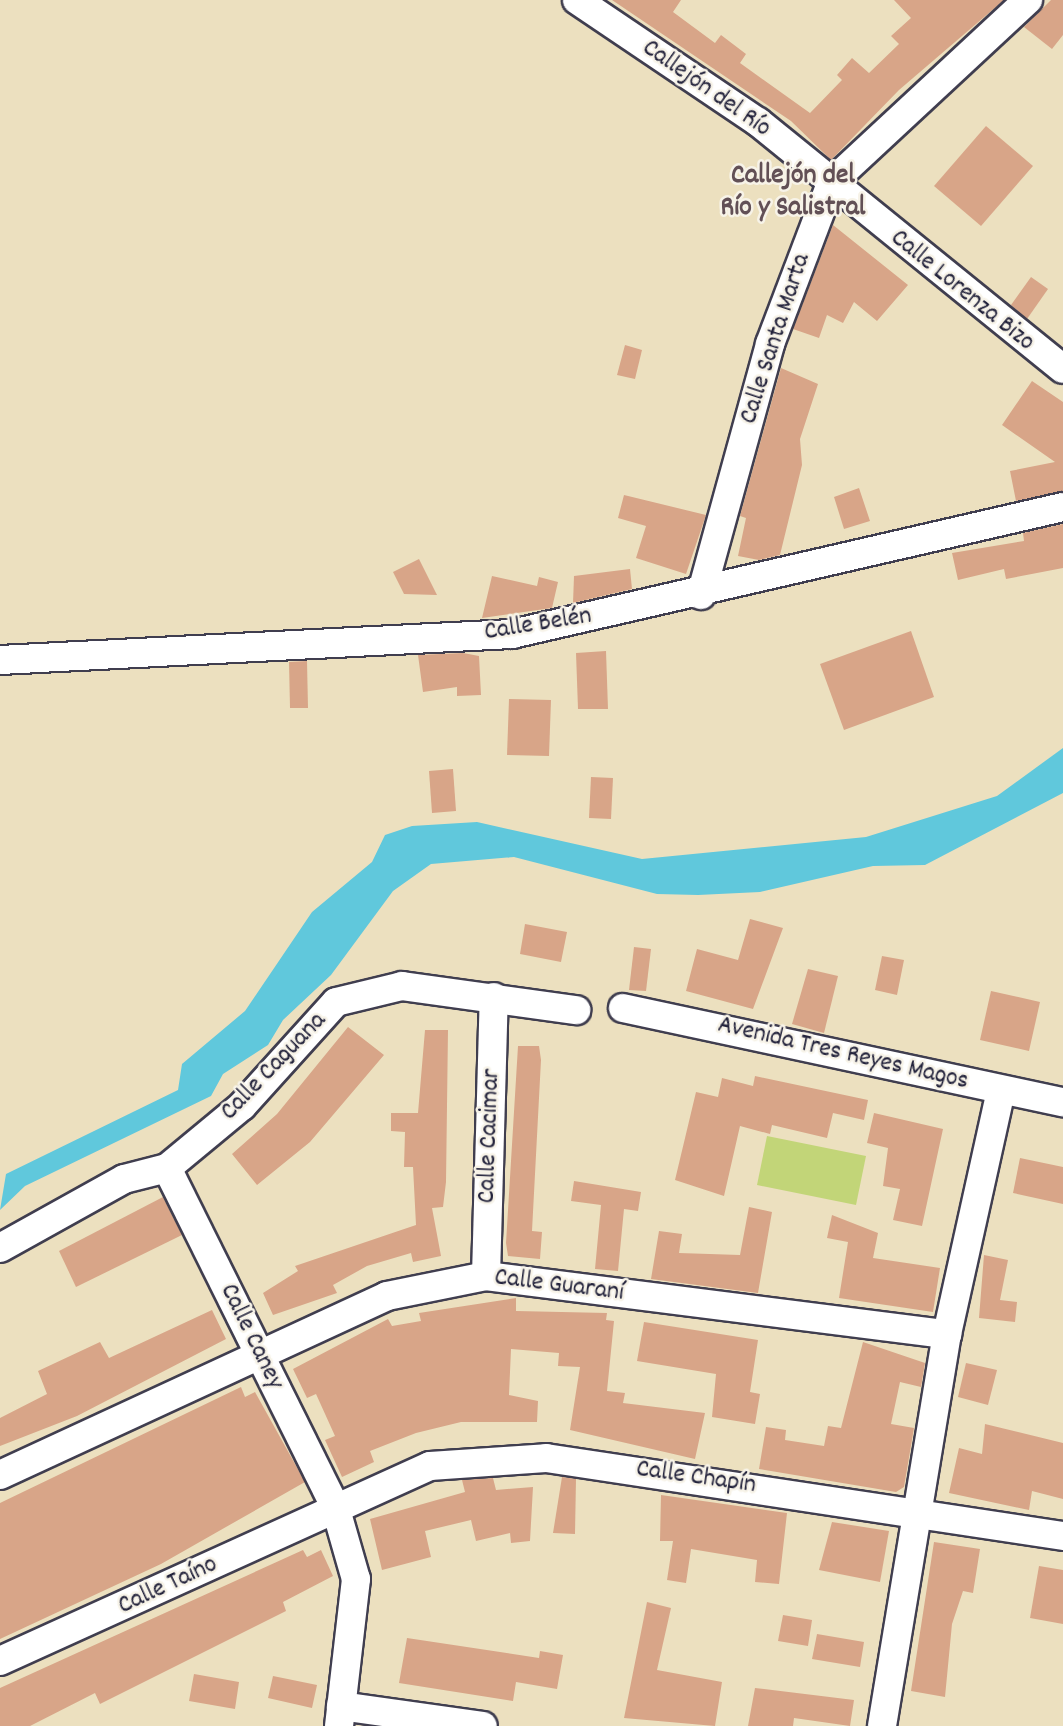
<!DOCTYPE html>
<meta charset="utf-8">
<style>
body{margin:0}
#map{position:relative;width:1063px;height:1726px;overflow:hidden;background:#ece0bf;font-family:Dekko,sans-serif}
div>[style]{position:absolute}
.green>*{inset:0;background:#c2d578}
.water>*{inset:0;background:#60c8dc}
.building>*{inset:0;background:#d8a588}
.roads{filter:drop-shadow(2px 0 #403e4f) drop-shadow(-2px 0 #403e4f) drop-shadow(0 2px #403e4f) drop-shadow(0 -2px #403e4f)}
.minor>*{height:28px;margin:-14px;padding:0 14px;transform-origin:14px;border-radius:14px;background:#fff}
span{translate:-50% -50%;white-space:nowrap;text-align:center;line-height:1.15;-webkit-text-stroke:5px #f7f3e8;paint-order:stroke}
.street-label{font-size:26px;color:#22223b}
.neighbourhood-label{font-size:28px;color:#625056;font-weight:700}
</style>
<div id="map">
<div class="green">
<i style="clip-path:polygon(767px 1136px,866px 1156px,856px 1205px,757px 1185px)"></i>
</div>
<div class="water">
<i style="clip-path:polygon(1063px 748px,1063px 793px,925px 865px,873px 866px,760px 892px,698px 895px,657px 894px,514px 857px,431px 864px,393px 891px,331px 975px,283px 1020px,268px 1045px,223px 1074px,211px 1096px,25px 1186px,0 1210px,6px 1174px,178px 1090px,182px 1064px,245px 1011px,312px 912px,372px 862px,385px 835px,412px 826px,477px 822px,642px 859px,866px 837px,997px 796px)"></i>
</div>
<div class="building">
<i style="clip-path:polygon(612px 0,681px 0,673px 12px,715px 43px,721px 35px,746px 54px,740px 63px,810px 113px,842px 80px,837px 75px,852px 58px,869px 73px,899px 44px,891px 36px,911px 18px,894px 0,1004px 0,899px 90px,831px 160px,791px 121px)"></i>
<i style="clip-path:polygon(1051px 0,1063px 0,1063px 35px,1052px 49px,1024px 27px)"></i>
<i style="clip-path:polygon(986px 126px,1033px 166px,981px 226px,934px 186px)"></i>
<i style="clip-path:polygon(833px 225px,908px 285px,877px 321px,854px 302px,843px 323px,827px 315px,819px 338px,793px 329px)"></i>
<i style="clip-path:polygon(1031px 277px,1048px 289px,1027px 319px,1011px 305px)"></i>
<i style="clip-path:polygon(625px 345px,642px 350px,635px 379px,617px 375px)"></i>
<i style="clip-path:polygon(781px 368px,818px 384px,800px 439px,802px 465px,780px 555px,759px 560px,738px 556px,746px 518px,740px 516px)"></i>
<i style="clip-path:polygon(1032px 381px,1063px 402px,1063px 491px,1016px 501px,1010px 471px,1055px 462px,1002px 425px)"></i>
<i style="clip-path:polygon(859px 488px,870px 521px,844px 529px,834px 497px)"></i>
<i style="clip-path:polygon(624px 495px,706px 515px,686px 574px,636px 558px,646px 526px,618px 518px)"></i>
<i style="clip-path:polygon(1063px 524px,1063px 568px,1006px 579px,1004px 569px,958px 580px,952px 553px,1024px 541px,1023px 533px)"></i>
<i style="clip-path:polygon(419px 559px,437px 595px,404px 594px,393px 572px)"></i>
<i style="clip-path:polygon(630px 569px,632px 589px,573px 603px,574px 576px)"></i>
<i style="clip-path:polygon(492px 576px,537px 586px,539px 577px,558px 582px,552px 608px,482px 618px)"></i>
<i style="clip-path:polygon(911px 631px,934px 697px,844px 730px,820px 664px)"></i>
<i style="clip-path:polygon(606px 651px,608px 709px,578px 709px,576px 653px)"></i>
<i style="clip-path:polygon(463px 653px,479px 656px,481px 695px,457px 696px,457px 687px,423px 692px,418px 655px)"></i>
<i style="clip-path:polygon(307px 661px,308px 708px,290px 708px,289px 662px)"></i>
<i style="clip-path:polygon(509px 699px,551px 700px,549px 756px,507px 755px)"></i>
<i style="clip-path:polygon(453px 769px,456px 811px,432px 813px,429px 771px)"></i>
<i style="clip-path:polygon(591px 777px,613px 778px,611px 819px,589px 818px)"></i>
<i style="clip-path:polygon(750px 919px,783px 928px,753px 1009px,686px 991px,697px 949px,738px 960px)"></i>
<i style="clip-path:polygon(525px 924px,567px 932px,561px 962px,520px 954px)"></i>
<i style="clip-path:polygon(634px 947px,651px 949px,646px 991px,629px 990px)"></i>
<i style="clip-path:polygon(882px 956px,904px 960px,897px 995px,875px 990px)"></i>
<i style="clip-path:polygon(808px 969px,838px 976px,824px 1033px,792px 1024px)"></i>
<i style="clip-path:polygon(991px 991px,1040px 1002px,1029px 1051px,980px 1040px)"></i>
<i style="clip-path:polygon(348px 1027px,384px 1055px,310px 1142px,257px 1185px,232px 1154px,277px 1114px)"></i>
<i style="clip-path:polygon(425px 1030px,448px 1030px,446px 1182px,443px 1207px,432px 1208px,441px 1256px,413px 1262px,411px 1253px,367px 1266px,333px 1285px,337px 1293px,273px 1315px,263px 1293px,298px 1271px,295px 1266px,416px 1225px,413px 1167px,404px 1167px,405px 1132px,391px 1131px,391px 1113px,418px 1113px)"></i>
<i style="clip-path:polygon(518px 1046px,539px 1046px,541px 1060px,532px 1231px,542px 1232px,540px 1259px,508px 1256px,506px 1243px)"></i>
<i style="clip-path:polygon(755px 1076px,868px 1100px,864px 1120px,833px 1113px,827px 1138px,772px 1125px,770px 1134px,740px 1126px,724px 1196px,675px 1180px,696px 1092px,718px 1097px,722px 1078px,753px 1086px)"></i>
<i style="clip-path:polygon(874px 1113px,943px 1129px,922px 1226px,893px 1220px,900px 1189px,883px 1186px,888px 1148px,867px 1143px)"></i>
<i style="clip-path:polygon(1020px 1158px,1063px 1167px,1063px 1204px,1013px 1193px)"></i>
<i style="clip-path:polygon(574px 1181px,641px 1192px,638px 1211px,624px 1209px,618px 1271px,595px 1269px,601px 1205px,571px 1201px)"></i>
<i style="clip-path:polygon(163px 1197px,182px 1235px,76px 1287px,59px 1251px)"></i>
<i style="clip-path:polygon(749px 1207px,772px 1212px,758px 1293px,651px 1279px,659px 1231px,682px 1234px,679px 1253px,740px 1255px)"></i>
<i style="clip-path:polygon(832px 1215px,878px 1233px,873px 1258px,940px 1268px,933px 1312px,839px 1298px,848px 1242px,827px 1238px)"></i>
<i style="clip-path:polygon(984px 1255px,1008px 1260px,1000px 1300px,1017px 1302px,1015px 1322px,979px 1318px)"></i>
<i style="clip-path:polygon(516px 1298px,516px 1311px,607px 1313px,606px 1320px,614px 1321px,607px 1391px,625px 1393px,623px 1403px,705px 1413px,695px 1459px,570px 1430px,580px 1367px,558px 1366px,559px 1353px,511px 1349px,509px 1395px,538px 1401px,537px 1422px,461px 1422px,416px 1433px,370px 1451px,374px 1462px,342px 1477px,325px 1440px,335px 1436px,316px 1394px,307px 1398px,293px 1369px,388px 1319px,392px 1326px,421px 1321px,419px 1313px)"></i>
<i style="clip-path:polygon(212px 1310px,226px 1339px,77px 1416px,0 1446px,0 1418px,47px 1394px,38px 1371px,100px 1342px,109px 1358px)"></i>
<i style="clip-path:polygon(644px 1322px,758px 1340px,750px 1392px,760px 1394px,755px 1424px,712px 1417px,716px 1374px,637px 1361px)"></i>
<i style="clip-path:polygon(863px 1342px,925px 1363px,921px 1387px,900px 1382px,891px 1424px,914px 1428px,904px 1487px,896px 1492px,759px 1469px,766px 1427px,786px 1430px,785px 1440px,824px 1446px,828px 1426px,841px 1428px)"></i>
<i style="clip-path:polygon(966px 1363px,997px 1370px,988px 1405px,958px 1397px)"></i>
<i style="clip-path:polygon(241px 1387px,245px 1397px,255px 1392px,305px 1482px,161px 1564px,0 1639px,0 1503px)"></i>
<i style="clip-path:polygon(985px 1424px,1063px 1443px,1063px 1499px,1032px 1491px,1029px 1510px,949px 1493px,959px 1448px,982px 1454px)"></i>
<i style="clip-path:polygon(562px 1477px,576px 1479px,575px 1534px,553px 1533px)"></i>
<i style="clip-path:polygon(493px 1478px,496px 1490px,533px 1487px,530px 1541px,511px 1543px,510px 1533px,476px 1541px,471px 1520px,425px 1531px,431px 1557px,382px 1570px,370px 1519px,465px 1492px,462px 1480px)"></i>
<i style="clip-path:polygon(661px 1495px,787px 1513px,779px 1584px,755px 1582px,757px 1560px,691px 1549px,686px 1583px,667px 1580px,673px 1541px,660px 1541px)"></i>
<i style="clip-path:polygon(832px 1522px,889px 1531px,880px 1582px,819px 1570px)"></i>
<i style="clip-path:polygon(934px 1542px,980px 1549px,973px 1593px,963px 1591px,952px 1624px,945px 1697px,911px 1691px)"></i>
<i style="clip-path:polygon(303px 1550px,307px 1557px,321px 1550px,333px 1576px,283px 1602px,286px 1611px,100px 1704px,95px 1693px,30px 1726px,0 1726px,0 1688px)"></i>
<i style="clip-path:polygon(1039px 1566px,1063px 1570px,1063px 1624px,1030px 1618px)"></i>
<i style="clip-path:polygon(647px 1602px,671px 1608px,657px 1670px,722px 1682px,715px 1726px,624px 1718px)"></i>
<i style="clip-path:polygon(783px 1615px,812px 1620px,808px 1646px,778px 1641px)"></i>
<i style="clip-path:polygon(817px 1634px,864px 1642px,860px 1667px,812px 1659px)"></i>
<i style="clip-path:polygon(407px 1638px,539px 1658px,540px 1651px,563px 1655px,557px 1689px,516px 1682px,513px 1701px,399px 1683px)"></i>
<i style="clip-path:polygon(194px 1674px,239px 1682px,235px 1709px,189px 1701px)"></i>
<i style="clip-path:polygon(273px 1676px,317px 1685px,312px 1708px,268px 1698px)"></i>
<i style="clip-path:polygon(755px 1688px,854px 1700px,850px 1726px,794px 1718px,793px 1726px,748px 1726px)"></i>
</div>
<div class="roads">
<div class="minor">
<i style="left:577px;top:0;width:218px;rotate:34deg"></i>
<i style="left:758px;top:122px;width:392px;rotate:39deg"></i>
<i style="left:701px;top:595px;width:260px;rotate:-74.6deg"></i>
<i style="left:770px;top:344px;width:172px;rotate:-69.2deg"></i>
<i style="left:831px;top:183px;width:269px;rotate:-42.9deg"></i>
<i style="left:0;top:660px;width:513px;rotate:-2.91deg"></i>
<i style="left:512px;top:634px;width:565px;rotate:-12.98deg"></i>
<i style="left:623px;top:1008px;width:450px;rotate:12.1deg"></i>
<i style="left:167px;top:1168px;width:377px;rotate:63.6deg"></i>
<i style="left:335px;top:1506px;width:76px;rotate:74deg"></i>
<i style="left:356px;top:1579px;width:148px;rotate:96.6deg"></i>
<i style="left:0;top:1248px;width:142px;rotate:-29.1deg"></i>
<i style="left:124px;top:1179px;width:44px;rotate:-14.3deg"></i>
<i style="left:167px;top:1168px;width:97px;rotate:-39.6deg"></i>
<i style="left:242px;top:1106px;width:140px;rotate:-47.9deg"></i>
<i style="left:336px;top:1002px;width:68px;rotate:-13.6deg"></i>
<i style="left:402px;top:986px;width:176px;rotate:7.9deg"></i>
<i style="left:486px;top:1276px;width:279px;rotate:-88.4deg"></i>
<i style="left:0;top:1475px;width:426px;rotate:-24.8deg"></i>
<i style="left:387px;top:1296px;width:101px;rotate:-11.4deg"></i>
<i style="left:486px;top:1276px;width:465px;rotate:7.2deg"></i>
<i style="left:0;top:1661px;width:472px;rotate:-24.4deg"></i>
<i style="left:430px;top:1466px;width:116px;rotate:-3.9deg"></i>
<i style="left:546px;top:1458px;width:523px;rotate:8.58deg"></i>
<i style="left:341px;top:1706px;width:143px;rotate:8deg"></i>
<i style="left:882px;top:1726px;width:397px;rotate:-80.6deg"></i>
<i style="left:947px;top:1334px;width:250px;rotate:-77.5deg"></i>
</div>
</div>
<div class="street-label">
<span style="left:706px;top:89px;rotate:35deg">Callejón del Río</span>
<span style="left:962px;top:291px;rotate:39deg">Calle Lorenza Bizo</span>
<span style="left:776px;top:339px;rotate:-72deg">Calle Santa Marta</span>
<span style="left:538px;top:625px;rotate:-9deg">Calle Belén</span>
<span style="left:843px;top:1054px;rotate:13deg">Avenida Tres Reyes Magos</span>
<span style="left:274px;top:1067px;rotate:-46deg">Calle Caguana</span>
<span style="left:490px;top:1136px;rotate:-88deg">Calle Cacimar</span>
<span style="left:559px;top:1286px;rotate:7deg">Calle Guaraní</span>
<span style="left:251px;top:1337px;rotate:64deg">Calle Caney</span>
<span style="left:696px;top:1478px;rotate:8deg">Calle Chapín</span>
<span style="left:168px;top:1586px;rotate:-25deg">Calle Taíno</span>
</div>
<div class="neighbourhood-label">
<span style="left:793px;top:193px">Callejón del<br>Río y Salistral</span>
</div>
</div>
